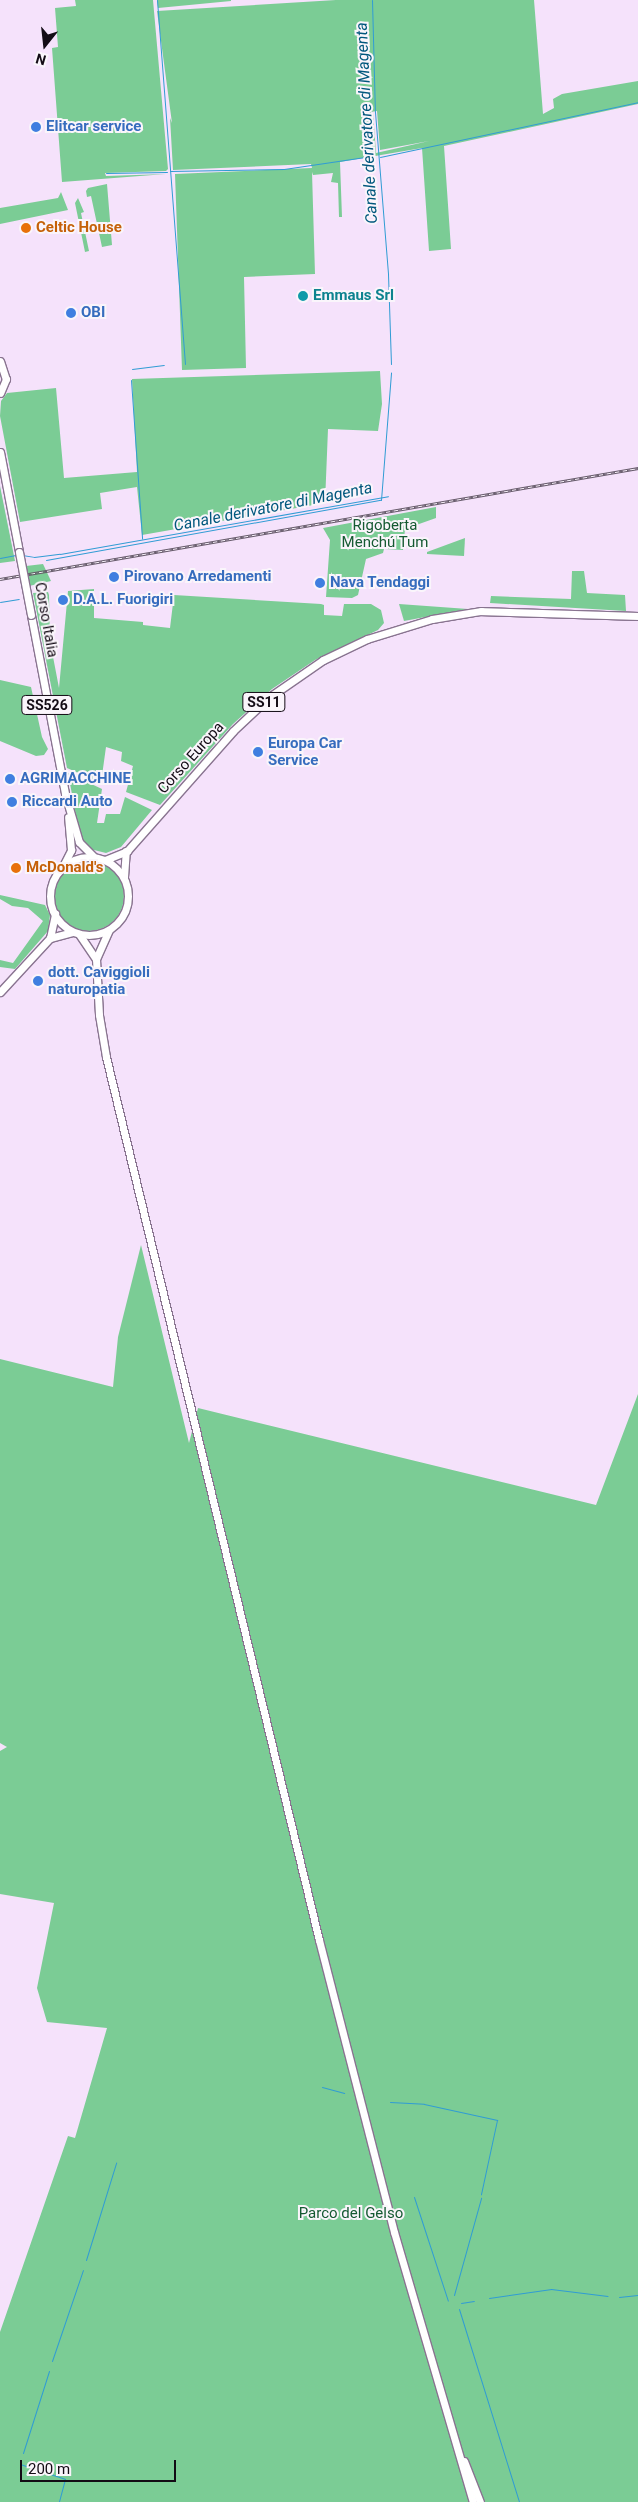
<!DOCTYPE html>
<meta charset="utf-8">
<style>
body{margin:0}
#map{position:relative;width:638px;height:2502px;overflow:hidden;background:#f5e2fb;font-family:Roboto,sans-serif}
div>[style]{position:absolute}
.green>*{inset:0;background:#7bcc95}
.round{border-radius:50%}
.stream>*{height:1px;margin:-0.5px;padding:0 0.5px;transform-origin:0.5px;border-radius:0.5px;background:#309cd4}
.roads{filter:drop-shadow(1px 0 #897490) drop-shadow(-1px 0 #897490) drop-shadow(0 1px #897490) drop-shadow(0 -1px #897490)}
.primary>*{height:7px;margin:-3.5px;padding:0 3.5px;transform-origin:3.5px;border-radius:3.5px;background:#fff}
.primary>.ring{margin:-3.5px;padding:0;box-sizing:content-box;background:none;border:7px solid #fff;border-radius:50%}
.trunk>*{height:7px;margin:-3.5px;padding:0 3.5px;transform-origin:3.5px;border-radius:3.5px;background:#fff}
.rail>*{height:3px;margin-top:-1.5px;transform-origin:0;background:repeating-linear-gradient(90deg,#faf5fb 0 4px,#645968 0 8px);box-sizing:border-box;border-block:1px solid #645968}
.bridges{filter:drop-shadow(1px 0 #897490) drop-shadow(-1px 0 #897490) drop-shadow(0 1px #897490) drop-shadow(0 -1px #897490)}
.primary-bridge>*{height:7px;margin:-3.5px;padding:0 3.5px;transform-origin:3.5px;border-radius:3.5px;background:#fff}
.dots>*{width:14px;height:14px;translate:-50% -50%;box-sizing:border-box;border:2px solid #faf5fb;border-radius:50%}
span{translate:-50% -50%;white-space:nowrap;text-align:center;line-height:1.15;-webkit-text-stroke:4px #faf5fb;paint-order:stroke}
.shield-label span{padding:1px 4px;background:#faf5fb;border:1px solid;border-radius:4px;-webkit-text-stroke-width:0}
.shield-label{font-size:14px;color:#130b15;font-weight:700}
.shop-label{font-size:15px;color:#366cbe;font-weight:700}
.left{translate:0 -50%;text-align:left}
.food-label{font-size:15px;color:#c56008;font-weight:700}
.culture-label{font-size:15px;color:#0d838f;font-weight:700}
.park-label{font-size:15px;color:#155a32}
.street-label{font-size:15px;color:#130b15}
.water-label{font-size:16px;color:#01577d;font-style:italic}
.north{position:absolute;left:20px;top:20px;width:50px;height:50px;-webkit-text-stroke:4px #faf5fb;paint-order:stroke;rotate:196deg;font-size:14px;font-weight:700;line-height:20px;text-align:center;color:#130b15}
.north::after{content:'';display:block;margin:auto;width:18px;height:22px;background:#130b15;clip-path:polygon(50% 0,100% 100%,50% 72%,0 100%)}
.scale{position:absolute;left:20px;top:2460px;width:156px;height:22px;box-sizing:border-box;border:2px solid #130b15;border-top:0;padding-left:6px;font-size:15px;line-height:18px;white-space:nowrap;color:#130b15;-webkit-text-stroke:4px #faf5fb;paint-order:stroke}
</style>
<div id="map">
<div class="green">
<i style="clip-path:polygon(75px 0,153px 0,168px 169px,152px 170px,168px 169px,166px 171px,105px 173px,106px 176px,166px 174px,62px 182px,52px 48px,58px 47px,55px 8px,76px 6px)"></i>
<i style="clip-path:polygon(157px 0,231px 0,231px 1px,158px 8px)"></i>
<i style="clip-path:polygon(evenodd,336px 0,534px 0,543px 114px,554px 108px,553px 99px,562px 94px,638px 81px,638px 104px,444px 146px,451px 249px,429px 251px,422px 148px,340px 162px,342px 217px,339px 217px,338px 183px,331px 182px,333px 173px,313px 175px,312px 172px,315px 274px,244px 277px,246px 368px,182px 370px,175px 174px,312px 168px,311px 164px,173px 170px,170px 118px,172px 123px,157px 11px,336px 0,377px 111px,380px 150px,429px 141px,376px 153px,373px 112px,372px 143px,371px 112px,377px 111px)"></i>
<i style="clip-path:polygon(107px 184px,112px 245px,102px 247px,91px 196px,87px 197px,86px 191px,88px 188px)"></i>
<i style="clip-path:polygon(61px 192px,68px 210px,0 224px,0 208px,58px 198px)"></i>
<i style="clip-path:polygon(78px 198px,84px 212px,81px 213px,89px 251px,85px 252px,75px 203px)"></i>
<i style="clip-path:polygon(380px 371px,382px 404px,378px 431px,328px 429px,325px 503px,142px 535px,137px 487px,100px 493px,102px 509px,20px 522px,0 416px,1px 401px,7px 393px,56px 388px,64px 478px,137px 472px,132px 379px)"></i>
<i style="clip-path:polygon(0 486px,15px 561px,0 563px)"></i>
<i style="clip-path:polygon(436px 507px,436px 518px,405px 529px,403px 550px,384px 549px,383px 553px,366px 559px,358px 595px,352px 598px,326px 597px,330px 540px,323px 528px)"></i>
<i style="clip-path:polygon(465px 538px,464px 556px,427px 554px,427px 552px)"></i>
<i style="clip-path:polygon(43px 564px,51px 581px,29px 586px,26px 566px)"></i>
<i style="clip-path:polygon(572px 571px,584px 571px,587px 593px,625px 595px,626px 611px,490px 603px,491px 596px,571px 599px)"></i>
<i style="clip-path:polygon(94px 589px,94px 618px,143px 622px,143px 625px,170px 628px,174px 595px,321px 604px,324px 605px,324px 615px,342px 616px,344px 604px,371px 604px,381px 610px,384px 623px,378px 630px,315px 660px,272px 689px,233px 724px,160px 805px,126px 792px,133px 766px,121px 761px,122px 752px,106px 747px,101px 783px,67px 768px,33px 593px,48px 592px,49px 595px,50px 641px,59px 688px,68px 591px)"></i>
<i style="clip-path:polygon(399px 604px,468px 609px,404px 621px)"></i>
<i style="clip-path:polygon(0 680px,31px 687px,42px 737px,48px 749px,44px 755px,36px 756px,0 741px)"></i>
<i style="clip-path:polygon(68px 773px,102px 789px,97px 823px,104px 823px,106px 814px,120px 814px,125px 797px,152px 810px,121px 847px,106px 853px,90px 849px,80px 837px)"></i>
<i class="round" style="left:54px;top:861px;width:70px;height:70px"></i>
<i style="clip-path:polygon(0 895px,45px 905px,50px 915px,48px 931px,15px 969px,0 967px,0 960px,13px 963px,43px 921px,28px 908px,12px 906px,0 899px)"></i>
<i style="clip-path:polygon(141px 1245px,189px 1443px,198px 1408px,596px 1505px,638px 1394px,638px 2502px,0 2502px,0 2332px,68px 2136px,75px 2138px,107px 2028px,47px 2022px,37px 1988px,54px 1903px,0 1894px,0 1751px,7px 1747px,0 1743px,0 1359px,113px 1387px,118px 1337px)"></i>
</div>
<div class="stream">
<i style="left:157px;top:0;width:365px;rotate:85.6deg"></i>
<i style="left:372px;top:0;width:112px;rotate:88.5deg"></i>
<i style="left:375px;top:112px;width:163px;rotate:85.4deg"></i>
<i style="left:388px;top:274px;width:90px;rotate:88.1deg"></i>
<i style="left:380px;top:157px;width:264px;rotate:-12deg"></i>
<i style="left:170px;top:171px;width:114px;rotate:-1deg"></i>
<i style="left:284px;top:169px;width:82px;rotate:-8.4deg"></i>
<i style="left:106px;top:173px;width:61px;rotate:-0.9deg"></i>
<i style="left:132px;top:369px;width:32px;rotate:-7deg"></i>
<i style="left:131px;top:380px;width:159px;rotate:86deg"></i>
<i style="left:22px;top:555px;width:12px;rotate:9deg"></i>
<i style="left:34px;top:557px;width:26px;rotate:-7deg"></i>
<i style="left:60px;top:554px;width:333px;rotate:-10deg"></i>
<i style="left:0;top:558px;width:16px;rotate:-11deg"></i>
<i style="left:46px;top:560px;width:340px;rotate:-10.2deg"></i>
<i style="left:381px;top:500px;width:128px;rotate:-85.5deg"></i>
<i style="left:0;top:602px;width:19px;rotate:-9deg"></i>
<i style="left:322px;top:2087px;width:23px;rotate:15deg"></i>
<i style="left:390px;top:2102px;width:34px;rotate:3deg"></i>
<i style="left:424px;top:2104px;width:75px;rotate:12.4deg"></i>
<i style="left:497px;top:2120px;width:76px;rotate:102.2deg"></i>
<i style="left:414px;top:2197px;width:109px;rotate:71.9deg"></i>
<i style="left:86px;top:2260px;width:102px;rotate:-72.8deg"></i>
<i style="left:454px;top:2295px;width:101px;rotate:-74.4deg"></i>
<i style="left:619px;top:2297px;width:19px;rotate:-6deg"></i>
<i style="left:489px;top:2298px;width:63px;rotate:-8.3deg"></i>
<i style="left:551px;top:2289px;width:57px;rotate:7deg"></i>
<i style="left:461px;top:2303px;width:13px;rotate:-9deg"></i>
<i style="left:459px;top:2309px;width:202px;rotate:72.7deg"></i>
<i style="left:52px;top:2361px;width:96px;rotate:-71.2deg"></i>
<i style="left:23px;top:2453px;width:86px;rotate:-72.4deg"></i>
<i style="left:20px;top:2464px;width:47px;rotate:18.4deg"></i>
<i style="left:65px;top:2479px;width:24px;rotate:105deg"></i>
</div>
<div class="roads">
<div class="primary">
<i style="left:0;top:361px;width:19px;rotate:72deg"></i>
<i style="left:6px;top:379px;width:15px;rotate:113deg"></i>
<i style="left:0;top:452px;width:102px;rotate:79.2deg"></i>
<i style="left:31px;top:615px;width:182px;rotate:79.2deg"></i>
<i style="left:65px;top:794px;width:50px;rotate:73.7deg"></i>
<i style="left:79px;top:842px;width:23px;rotate:45deg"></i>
<i class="ring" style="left:50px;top:857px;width:71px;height:71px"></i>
<i style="left:105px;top:860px;width:24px;rotate:-22deg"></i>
<i style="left:127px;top:851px;width:160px;rotate:-48.5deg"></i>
<i style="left:233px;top:731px;width:48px;rotate:-43.3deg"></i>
<i style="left:268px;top:698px;width:67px;rotate:-34.6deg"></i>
<i style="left:323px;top:660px;width:49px;rotate:-25.5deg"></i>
<i style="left:367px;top:639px;width:68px;rotate:-17.1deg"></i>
<i style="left:432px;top:619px;width:50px;rotate:-9.3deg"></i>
<i style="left:481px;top:611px;width:157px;rotate:1.8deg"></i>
<i style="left:64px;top:864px;width:16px;rotate:-63deg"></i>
<i style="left:71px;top:850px;width:33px;rotate:-95deg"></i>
<i style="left:124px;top:877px;width:26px;rotate:-86deg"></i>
<i style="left:50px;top:938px;width:25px;rotate:-78deg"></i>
<i style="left:0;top:992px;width:74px;rotate:-47.2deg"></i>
<i style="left:50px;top:938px;width:23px;rotate:-15deg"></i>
</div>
<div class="trunk">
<i style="left:79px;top:934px;width:30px;rotate:56deg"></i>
<i style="left:96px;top:959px;width:56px;rotate:86.9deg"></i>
<i style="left:99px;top:1015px;width:43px;rotate:80.5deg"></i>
<i style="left:106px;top:1057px;width:908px;rotate:76.44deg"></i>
<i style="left:319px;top:1940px;width:301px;rotate:75.6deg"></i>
<i style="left:394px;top:2232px;width:281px;rotate:73.7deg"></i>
<i style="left:96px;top:959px;width:32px;rotate:-66deg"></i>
<i style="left:464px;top:2461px;width:44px;rotate:68.7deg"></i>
</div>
</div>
<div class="rail">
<i style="left:0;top:579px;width:648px;rotate:-9.87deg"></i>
</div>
<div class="bridges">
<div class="primary-bridge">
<i style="left:19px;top:552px;width:64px;rotate:79.2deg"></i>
</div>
</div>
<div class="dots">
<i style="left:36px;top:127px;background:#3f7fe0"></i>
<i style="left:26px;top:228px;background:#e8710a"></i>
<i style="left:303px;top:296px;background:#0f9aa8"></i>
<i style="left:71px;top:313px;background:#3f7fe0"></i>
<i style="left:114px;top:577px;background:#3f7fe0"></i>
<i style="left:320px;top:583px;background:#3f7fe0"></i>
<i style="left:63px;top:600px;background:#3f7fe0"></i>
<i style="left:258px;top:752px;background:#3f7fe0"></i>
<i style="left:10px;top:779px;background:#3f7fe0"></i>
<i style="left:12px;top:802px;background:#3f7fe0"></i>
<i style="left:16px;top:868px;background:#e8710a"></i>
<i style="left:38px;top:981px;background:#3f7fe0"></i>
</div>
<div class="shield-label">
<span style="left:264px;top:702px">SS11</span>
<span style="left:47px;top:705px">SS526</span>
</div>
<div class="shop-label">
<span class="left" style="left:46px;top:127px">Elitcar service</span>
<span class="left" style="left:81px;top:313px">OBI</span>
<span class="left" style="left:124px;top:577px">Pirovano Arredamenti</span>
<span class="left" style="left:330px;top:583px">Nava Tendaggi</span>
<span class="left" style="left:73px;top:600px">D.A.L. Fuorigiri</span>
<span class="left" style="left:268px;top:752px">Europa Car<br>Service</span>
<span class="left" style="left:20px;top:779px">AGRIMACCHINE</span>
<span class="left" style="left:22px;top:802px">Riccardi Auto</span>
<span class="left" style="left:48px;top:981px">dott. Caviggioli<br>naturopatia</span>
</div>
<div class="food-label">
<span class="left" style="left:36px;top:228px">Celtic House</span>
<span class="left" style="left:26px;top:868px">McDonald's</span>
</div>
<div class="culture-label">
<span class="left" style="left:313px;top:296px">Emmaus Srl</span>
</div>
<div class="park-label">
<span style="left:385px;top:534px">Rigoberta<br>Menchú Tum</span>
<span style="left:351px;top:2214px">Parco del Gelso</span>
</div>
<div class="street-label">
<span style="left:46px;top:620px;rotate:80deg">Corso Italia</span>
<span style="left:191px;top:758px;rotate:-48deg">Corso Europa</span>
</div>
<div class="water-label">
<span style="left:367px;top:123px;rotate:-93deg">Canale derivatore di Magenta</span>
<span style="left:273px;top:507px;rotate:-11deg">Canale derivatore di Magenta</span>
</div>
<div class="north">N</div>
<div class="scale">200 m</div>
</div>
